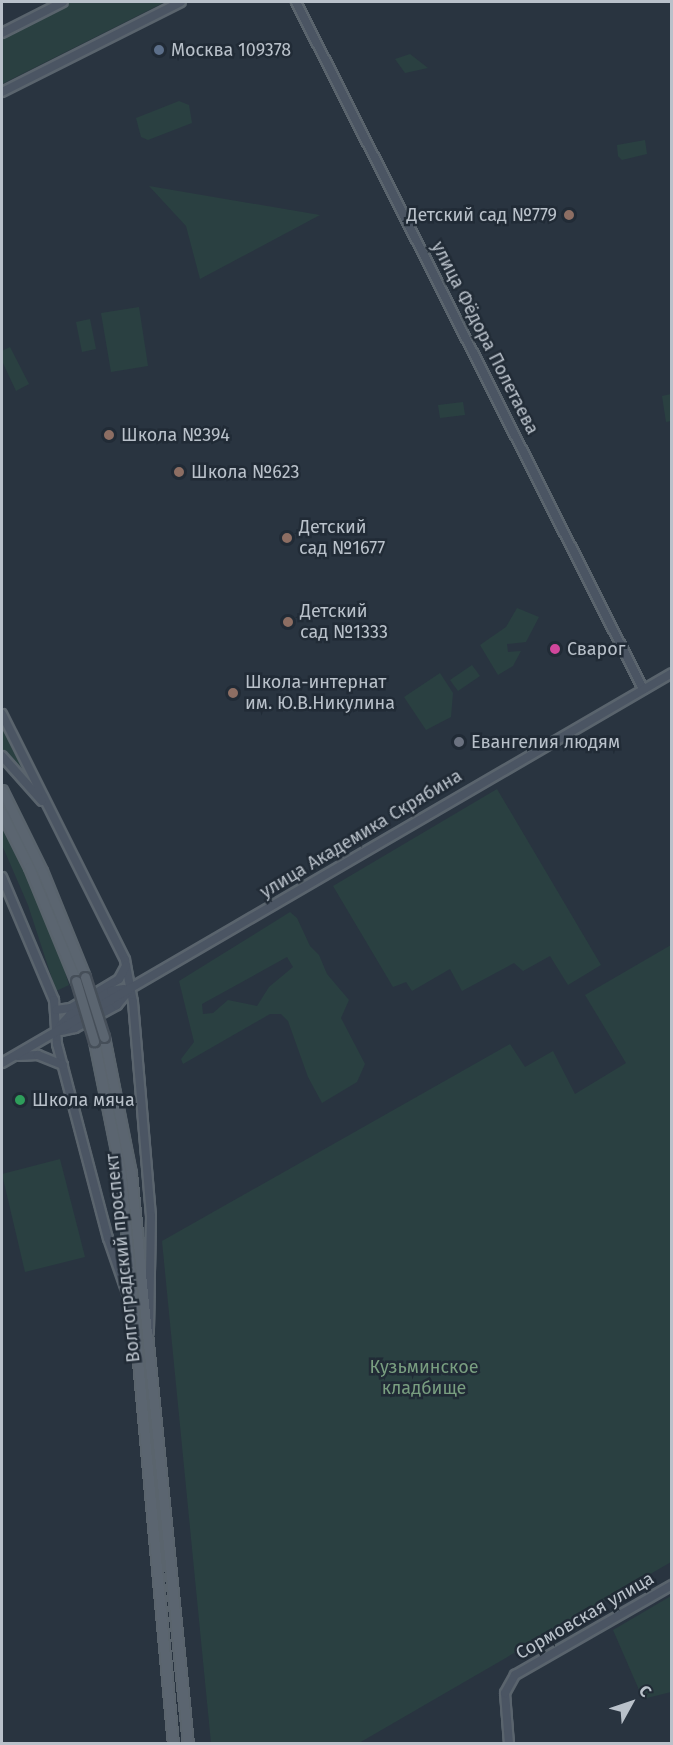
<!DOCTYPE html>
<meta charset="utf-8">
<style>
body{margin:0}
#map{position:relative;width:673px;height:1745px;overflow:hidden;background:#293440;font-family:"Fira Sans",sans-serif}
div>[style]{position:absolute}
.green>*{inset:0;background:#2a4041}
.roads{filter:drop-shadow(2px 0 #5a646d) drop-shadow(-2px 0 #5a646d) drop-shadow(0 2px #5a646d) drop-shadow(0 -2px #5a646d)}
.secondary>*{height:8px;margin:-4px;padding:0 4px;transform-origin:4px;border-radius:4px;background:#4b5563}
.primary>*{height:9px;margin:-4.5px;padding:0 4.5px;transform-origin:4.5px;border-radius:4.5px;background:#5b6570}
.bridges{filter:drop-shadow(2px 0 #464f59) drop-shadow(-2px 0 #464f59) drop-shadow(0 2px #464f59) drop-shadow(0 -2px #464f59)}
.primary-bridge>*{height:9px;margin:-4.5px;padding:0 4.5px;transform-origin:4.5px;border-radius:4.5px;background:#5b6570}
.dots>*{width:16px;height:16px;translate:-50% -50%;box-sizing:border-box;border:3px solid #212b36;border-radius:50%}
span{translate:-50% -50%;white-space:nowrap;text-align:center;line-height:1.15;-webkit-text-stroke:5px #212b36;paint-order:stroke}
.poi-label{font-size:18px;color:#b9c1ca}
.left{translate:0 -50%;text-align:left}
.right{translate:-100% -50%;text-align:right}
.street-label{font-size:18px;color:#b9c1ca}
.park-label{font-size:18px;color:#799e80}
.frame{position:absolute;inset:0;border:3px solid #b9c1ca;pointer-events:none}
.north{position:absolute;left:601px;top:1673px;width:60px;height:60px;-webkit-text-stroke:4px #212b36;paint-order:stroke;rotate:50deg;font-size:16px;font-weight:700;line-height:24px;text-align:center;color:#b9c1ca}
.north::after{content:'';display:block;margin:auto;width:21px;height:27px;background:#b9c1ca;clip-path:polygon(50% 0,100% 100%,50% 72%,0 100%)}
</style>
<div id="map">
<div class="green">
<i style="clip-path:polygon(71px 2px,165px 2px,2px 84px,2px 36px)"></i>
<i style="clip-path:polygon(410px 54px,428px 68px,405px 73px,395px 59px)"></i>
<i style="clip-path:polygon(179px 101px,189px 105px,192px 123px,148px 140px,141px 137px,136px 118px)"></i>
<i style="clip-path:polygon(645px 140px,647px 154px,622px 160px,618px 156px,617px 145px)"></i>
<i style="clip-path:polygon(149px 186px,320px 215px,200px 279px,186px 226px)"></i>
<i style="clip-path:polygon(139px 307px,148px 366px,111px 372px,101px 313px)"></i>
<i style="clip-path:polygon(90px 319px,96px 349px,82px 352px,76px 322px)"></i>
<i style="clip-path:polygon(10px 347px,29px 384px,16px 391px,2px 361px,2px 351px)"></i>
<i style="clip-path:polygon(671px 394px,671px 421px,666px 422px,662px 396px)"></i>
<i style="clip-path:polygon(463px 402px,465px 415px,440px 418px,438px 405px)"></i>
<i style="clip-path:polygon(517px 608px,539px 617px,526px 642px,507px 644px,508px 652px,521px 651px,513px 666px,498px 675px,480px 645px,506px 627px)"></i>
<i style="clip-path:polygon(472px 665px,480px 676px,458px 691px,450px 680px)"></i>
<i style="clip-path:polygon(440px 673px,453px 693px,451px 717px,426px 730px,404px 697px)"></i>
<i style="clip-path:polygon(2px 721px,29px 776px,27px 780px,2px 752px)"></i>
<i style="clip-path:polygon(497px 789px,601px 965px,568px 985px,550px 956px,523px 971px,514px 963px,462px 991px,450px 969px,412px 991px,406px 982px,393px 987px,333px 886px)"></i>
<i style="clip-path:polygon(2px 821px,57px 945px,69px 985px,56px 991px,28px 905px,2px 845px)"></i>
<i style="clip-path:polygon(evenodd,290px 912px,297px 918px,310px 946px,319px 955px,327px 974px,349px 1000px,341px 1018px,365px 1064px,357px 1082px,322px 1103px,308px 1077px,288px 1021px,281px 1014px,270px 1014px,183px 1064px,181px 1059px,194px 1042px,179px 981px,290px 912px,287px 957px,293px 967px,269px 987px,257px 1006px,228px 1000px,213px 1013px,203px 1014px,202px 1004px,287px 957px)"></i>
<i style="clip-path:polygon(671px 945px,671px 1562px,359px 1743px,211px 1743px,162px 1241px,510px 1044px,525px 1067px,553px 1051px,575px 1094px,626px 1063px,585px 995px)"></i>
<i style="clip-path:polygon(60px 1159px,85px 1257px,25px 1272px,2px 1174px)"></i>
<i style="clip-path:polygon(671px 1596px,671px 1692px,643px 1699px,613px 1630px)"></i>
</div>
<div class="roads">
<div class="secondary">
<i style="left:296px;top:2px;width:770px;rotate:63.2deg"></i>
<i style="left:2px;top:33px;width:68px;rotate:-26.9deg"></i>
<i style="left:2px;top:92px;width:200px;rotate:-26.7deg"></i>
<i style="left:2px;top:714px;width:275px;rotate:63.4deg"></i>
<i style="left:125px;top:960px;width:43px;rotate:79.2deg"></i>
<i style="left:133px;top:1002px;width:215px;rotate:85.2deg"></i>
<i style="left:151px;top:1216px;width:116px;rotate:91deg"></i>
<i style="left:2px;top:756px;width:60px;rotate:48.4deg"></i>
<i style="left:2px;top:877px;width:134px;rotate:67.1deg"></i>
<i style="left:54px;top:1000px;width:44px;rotate:86.1deg"></i>
<i style="left:57px;top:1044px;width:201px;rotate:75.3deg"></i>
<i style="left:108px;top:1238px;width:68px;rotate:71deg"></i>
<i style="left:56px;top:1010px;width:15px;rotate:-8deg"></i>
<i style="left:71px;top:1008px;width:56px;rotate:-31.1deg"></i>
<i style="left:119px;top:979px;width:15px;rotate:-62deg"></i>
<i style="left:61px;top:1025px;width:13px;rotate:-48deg"></i>
<i style="left:70px;top:1015px;width:48px;rotate:-30.3deg"></i>
<i style="left:111px;top:991px;width:13px;rotate:-9deg"></i>
<i style="left:61px;top:1031px;width:14px;rotate:-12deg"></i>
<i style="left:75px;top:1028px;width:48px;rotate:-28.7deg"></i>
<i style="left:117px;top:1005px;width:16px;rotate:-50deg"></i>
<i style="left:18px;top:1056px;width:20px;rotate:-3deg"></i>
<i style="left:38px;top:1055px;width:27px;rotate:22deg"></i>
<i style="left:2px;top:1063px;width:775px;rotate:-30.2deg"></i>
<i style="left:509px;top:1744px;width:51px;rotate:-94.5deg"></i>
<i style="left:505px;top:1693px;width:21px;rotate:-61deg"></i>
<i style="left:515px;top:1675px;width:181px;rotate:-29.8deg"></i>
</div>
<div class="primary">
<i style="left:2px;top:790px;width:90px;rotate:63.7deg"></i>
<i style="left:42px;top:871px;width:114px;rotate:67.9deg"></i>
<i style="left:2px;top:813px;width:60px;rotate:63.4deg"></i>
<i style="left:29px;top:867px;width:123px;rotate:67.6deg"></i>
<i style="left:104px;top:1037px;width:139px;rotate:78.8deg"></i>
<i style="left:131px;top:1173px;width:574px;rotate:84.3deg"></i>
<i style="left:94px;top:1041px;width:137px;rotate:78.6deg"></i>
<i style="left:121px;top:1175px;width:571px;rotate:84.78deg"></i>
</div>
</div>
<div class="bridges">
<div class="primary-bridge">
<i style="left:85px;top:977px;width:63px;rotate:72.4deg"></i>
<i style="left:76px;top:981px;width:63px;rotate:73.3deg"></i>
</div>
</div>
<div class="dots">
<i style="left:159px;top:50px;background:#5c6f8a"></i>
<i style="left:569px;top:215px;background:#8d6e63"></i>
<i style="left:109px;top:435px;background:#8d6e63"></i>
<i style="left:179px;top:472px;background:#8d6e63"></i>
<i style="left:287px;top:538px;background:#8d6e63"></i>
<i style="left:288px;top:622px;background:#8d6e63"></i>
<i style="left:555px;top:649px;background:#d1479c"></i>
<i style="left:233px;top:693px;background:#8d6e63"></i>
<i style="left:459px;top:742px;background:#6b7280"></i>
<i style="left:20px;top:1100px;background:#2e9e5b"></i>
</div>
<div class="poi-label">
<span class="left" style="left:171px;top:50px">Москва 109378</span>
<span class="right" style="left:557px;top:215px">Детский сад №779</span>
<span class="left" style="left:121px;top:435px">Школа №394</span>
<span class="left" style="left:191px;top:472px">Школа №623</span>
<span class="left" style="left:299px;top:538px">Детский<br>сад №1677</span>
<span class="left" style="left:300px;top:622px">Детский<br>сад №1333</span>
<span class="left" style="left:567px;top:649px">Сварог</span>
<span class="left" style="left:245px;top:693px">Школа-интернат<br>им. Ю.В.Никулина</span>
<span class="left" style="left:471px;top:742px">Евангелия людям</span>
<span class="left" style="left:32px;top:1100px">Школа мяча</span>
</div>
<div class="street-label">
<span style="left:485px;top:338px;rotate:63deg">улица Фёдора Полетаева</span>
<span style="left:361px;top:834px;rotate:-31deg">улица Академика Скрябина</span>
<span style="left:123px;top:1258px;rotate:-96deg">Волгоградский проспект</span>
<span style="left:585px;top:1616px;rotate:-30deg">Сормовская улица</span>
</div>
<div class="park-label">
<span style="left:424px;top:1378px">Кузьминское<br>кладбище</span>
</div>
<div class="frame"></div>
<div class="north">С</div>
</div>
